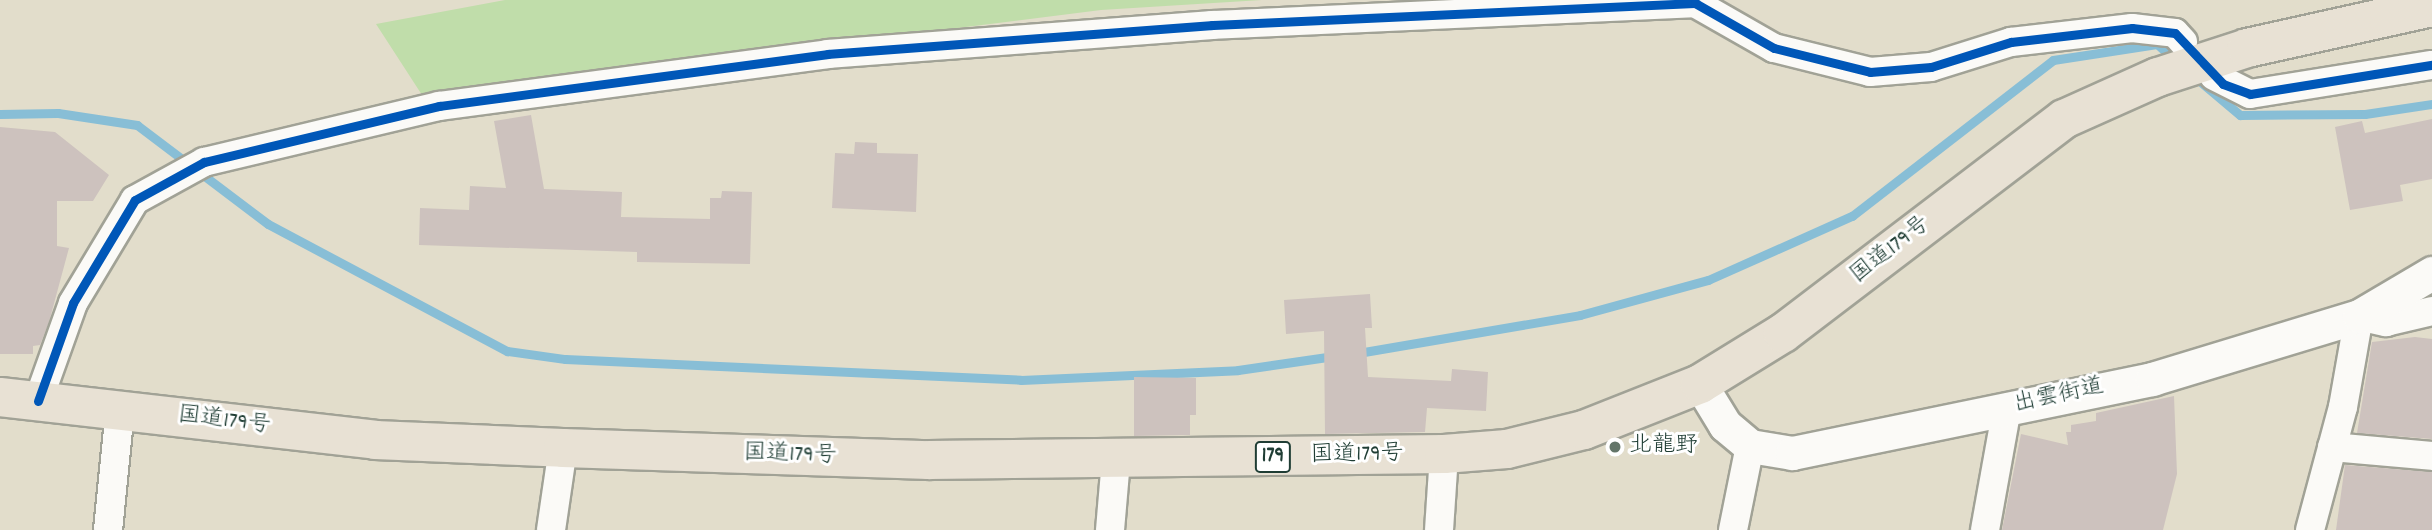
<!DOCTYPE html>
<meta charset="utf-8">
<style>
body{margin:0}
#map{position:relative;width:2432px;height:530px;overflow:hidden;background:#e2ddcb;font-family:Dekko,"Klee One",sans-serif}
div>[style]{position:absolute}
.green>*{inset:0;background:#c0ddaa}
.stream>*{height:9px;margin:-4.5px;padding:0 4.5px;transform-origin:4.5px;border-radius:4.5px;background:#88bed6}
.building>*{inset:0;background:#cdc2be}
.roads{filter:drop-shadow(2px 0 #a1a296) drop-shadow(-2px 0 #a1a296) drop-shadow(0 2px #a1a296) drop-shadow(0 -2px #a1a296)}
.minor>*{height:28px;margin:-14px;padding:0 14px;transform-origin:14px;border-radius:14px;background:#fbfaf7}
.tertiary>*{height:33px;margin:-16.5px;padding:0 16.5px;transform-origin:16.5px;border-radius:16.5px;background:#fbfaf7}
.trunk>*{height:38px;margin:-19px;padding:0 19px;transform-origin:19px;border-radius:19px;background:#e8e1d4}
.cycleway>*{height:9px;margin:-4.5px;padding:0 4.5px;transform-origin:4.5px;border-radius:4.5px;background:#0057b8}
.dots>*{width:19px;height:19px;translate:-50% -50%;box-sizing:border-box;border:4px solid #fff;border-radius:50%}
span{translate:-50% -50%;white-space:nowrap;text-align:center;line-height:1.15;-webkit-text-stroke:6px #fff;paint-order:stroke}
.shield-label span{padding:2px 5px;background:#fff;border:2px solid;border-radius:5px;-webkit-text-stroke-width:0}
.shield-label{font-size:21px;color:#1f3d34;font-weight:700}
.street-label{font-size:23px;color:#1f3d34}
.poi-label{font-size:23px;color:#1f3d34}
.left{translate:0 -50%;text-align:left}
</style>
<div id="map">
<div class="green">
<i style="clip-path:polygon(505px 0,1262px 0,1101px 10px,422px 95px,376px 24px)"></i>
</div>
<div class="stream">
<i style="left:2202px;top:83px;width:50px;rotate:40.1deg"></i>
<i style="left:2240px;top:115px;width:125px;rotate:-0.5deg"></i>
<i style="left:2365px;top:114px;width:68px;rotate:-8.5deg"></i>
<i style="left:0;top:114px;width:58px;rotate:-1deg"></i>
<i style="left:58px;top:113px;width:80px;rotate:8.6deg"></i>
<i style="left:137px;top:125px;width:164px;rotate:37.1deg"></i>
<i style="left:268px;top:224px;width:271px;rotate:28deg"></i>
<i style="left:507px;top:351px;width:59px;rotate:7.9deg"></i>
<i style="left:565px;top:359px;width:456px;rotate:2.6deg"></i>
<i style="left:1021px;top:380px;width:217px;rotate:-2.6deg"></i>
<i style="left:1238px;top:370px;width:97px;rotate:-8.3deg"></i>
<i style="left:1358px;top:353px;width:225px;rotate:-9.7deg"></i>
<i style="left:1580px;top:315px;width:133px;rotate:-15.3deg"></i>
<i style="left:1708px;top:280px;width:158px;rotate:-24deg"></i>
<i style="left:1852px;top:216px;width:254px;rotate:-37.8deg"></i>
<i style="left:2053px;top:60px;width:105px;rotate:-8.7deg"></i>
<i style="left:2157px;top:44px;width:24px;rotate:42deg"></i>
</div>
<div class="building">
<i style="clip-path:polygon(531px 115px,544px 189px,622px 192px,621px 217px,710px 219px,710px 198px,721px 198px,722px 191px,752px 192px,750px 264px,637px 262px,637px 252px,419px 245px,420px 208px,469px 210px,470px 186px,506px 188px,494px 121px)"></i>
<i style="clip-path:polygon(2432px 119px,2432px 179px,2400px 185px,2403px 201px,2350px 210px,2335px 127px,2362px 121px,2365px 133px)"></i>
<i style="clip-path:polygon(0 127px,55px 132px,109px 175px,93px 201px,57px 201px,57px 246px,69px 248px,49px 322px,40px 345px,33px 346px,33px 354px,0 354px)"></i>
<i style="clip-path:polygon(855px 142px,877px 143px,877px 153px,918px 154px,916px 212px,832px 208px,835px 153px,854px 154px)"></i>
<i style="clip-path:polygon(1370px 294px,1372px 328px,1365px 328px,1368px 377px,1451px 381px,1452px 369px,1488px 372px,1486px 411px,1427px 408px,1425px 432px,1325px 434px,1324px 331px,1286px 334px,1284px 300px)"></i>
<i style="clip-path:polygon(2415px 337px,2432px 339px,2432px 439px,2357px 433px,2372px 342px)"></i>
<i style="clip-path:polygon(1134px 377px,1196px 378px,1196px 415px,1190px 415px,1190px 435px,1134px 436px)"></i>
<i style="clip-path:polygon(2174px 396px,2177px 474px,2163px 530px,2002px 530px,2021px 434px,2068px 445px,2066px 432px,2071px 432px,2071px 425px,2096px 421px,2096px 413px)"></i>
<i style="clip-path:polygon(2345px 465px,2432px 472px,2432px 530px,2336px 530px)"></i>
</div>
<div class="roads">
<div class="minor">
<i style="left:2214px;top:76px;width:40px;rotate:26.6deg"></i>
<i style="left:2250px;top:94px;width:184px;rotate:-9.1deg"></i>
<i style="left:38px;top:401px;width:104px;rotate:-70.3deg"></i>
<i style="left:73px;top:303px;width:120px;rotate:-59deg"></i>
<i style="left:135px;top:200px;width:79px;rotate:-28.8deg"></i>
<i style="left:204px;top:162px;width:242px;rotate:-13.4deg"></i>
<i style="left:439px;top:106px;width:392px;rotate:-7.6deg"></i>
<i style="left:828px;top:54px;width:385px;rotate:-4.3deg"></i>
<i style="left:1212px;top:25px;width:484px;rotate:-2.6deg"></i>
<i style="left:1695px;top:3px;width:91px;rotate:29.7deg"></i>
<i style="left:1774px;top:48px;width:99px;rotate:14deg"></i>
<i style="left:1870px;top:72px;width:61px;rotate:-4.7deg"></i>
<i style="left:1931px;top:67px;width:84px;rotate:-17.4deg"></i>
<i style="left:2011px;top:42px;width:122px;rotate:-6.6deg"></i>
<i style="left:2132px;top:28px;width:43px;rotate:6.6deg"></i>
<i style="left:2175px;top:33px;width:12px;rotate:48deg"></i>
<i style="left:2332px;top:447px;width:100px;rotate:5.1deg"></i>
<i style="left:108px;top:530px;width:121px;rotate:-84.3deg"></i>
<i style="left:551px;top:530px;width:83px;rotate:-81.7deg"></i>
<i style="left:1110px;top:530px;width:70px;rotate:-85.1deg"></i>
<i style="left:1439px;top:530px;width:76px;rotate:-86.2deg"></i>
<i style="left:1733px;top:530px;width:86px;rotate:-78.6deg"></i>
<i style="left:1985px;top:530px;width:124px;rotate:-79.8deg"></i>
<i style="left:2310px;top:530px;width:127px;rotate:-75deg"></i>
<i style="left:2343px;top:407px;width:92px;rotate:-80deg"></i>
<i style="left:2359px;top:316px;width:28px;rotate:13deg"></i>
<i style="left:2386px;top:322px;width:47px;rotate:-13.4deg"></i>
</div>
<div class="tertiary">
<i style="left:1700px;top:384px;width:48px;rotate:58.6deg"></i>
<i style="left:1725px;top:425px;width:33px;rotate:40deg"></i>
<i style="left:1750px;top:446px;width:43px;rotate:9.5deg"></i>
<i style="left:1792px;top:453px;width:368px;rotate:-11.6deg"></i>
<i style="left:2152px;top:379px;width:216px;rotate:-16.9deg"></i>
<i style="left:2359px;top:316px;width:85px;rotate:-30.5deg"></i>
</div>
<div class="trunk">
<i style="left:0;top:397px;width:377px;rotate:6.5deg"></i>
<i style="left:375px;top:440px;width:188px;rotate:2.4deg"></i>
<i style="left:563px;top:448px;width:366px;rotate:1.9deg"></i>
<i style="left:929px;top:460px;width:515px;rotate:-0.67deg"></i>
<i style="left:1444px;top:454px;width:63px;rotate:-4.5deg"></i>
<i style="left:1507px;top:449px;width:79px;rotate:-13.9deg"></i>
<i style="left:1584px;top:430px;width:125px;rotate:-21.6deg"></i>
<i style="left:1700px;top:384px;width:97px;rotate:-31.6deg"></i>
<i style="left:1783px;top:333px;width:353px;rotate:-37.3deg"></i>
<i style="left:2064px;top:119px;width:103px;rotate:-24.1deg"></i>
<i style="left:2158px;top:77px;width:94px;rotate:-18deg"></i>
<i style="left:2247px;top:48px;width:189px;rotate:-12.5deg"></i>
</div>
</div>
<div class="cycleway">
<i style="left:38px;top:401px;width:104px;rotate:-70.3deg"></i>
<i style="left:73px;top:303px;width:120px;rotate:-59deg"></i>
<i style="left:135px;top:200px;width:79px;rotate:-28.8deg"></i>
<i style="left:204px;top:162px;width:242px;rotate:-13.4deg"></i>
<i style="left:439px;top:106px;width:392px;rotate:-7.6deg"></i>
<i style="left:828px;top:54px;width:385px;rotate:-4.3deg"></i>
<i style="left:1212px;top:25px;width:484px;rotate:-2.6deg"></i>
<i style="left:1695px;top:3px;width:91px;rotate:29.7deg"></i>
<i style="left:1774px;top:48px;width:99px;rotate:14deg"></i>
<i style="left:1870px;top:72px;width:61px;rotate:-4.7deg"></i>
<i style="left:1931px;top:67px;width:84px;rotate:-17.4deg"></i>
<i style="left:2011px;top:42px;width:122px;rotate:-6.6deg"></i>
<i style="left:2132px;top:28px;width:43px;rotate:6.6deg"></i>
<i style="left:2175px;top:33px;width:70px;rotate:46.7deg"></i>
<i style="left:2223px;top:84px;width:29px;rotate:20deg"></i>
<i style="left:2250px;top:94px;width:184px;rotate:-9.1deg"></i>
</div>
<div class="dots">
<i style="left:1615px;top:447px;background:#637569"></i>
</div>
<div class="shield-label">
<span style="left:1273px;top:457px">179</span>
</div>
<div class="street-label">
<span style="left:1891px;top:251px;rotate:-38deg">国道179号</span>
<span style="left:2059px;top:397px;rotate:-12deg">出雲街道</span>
<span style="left:224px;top:422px;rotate:7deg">国道179号</span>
<span style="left:790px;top:456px;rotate:2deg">国道179号</span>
<span style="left:1357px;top:456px;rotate:-1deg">国道179号</span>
</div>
<div class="poi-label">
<span class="left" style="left:1629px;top:447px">北龍野</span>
</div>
</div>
